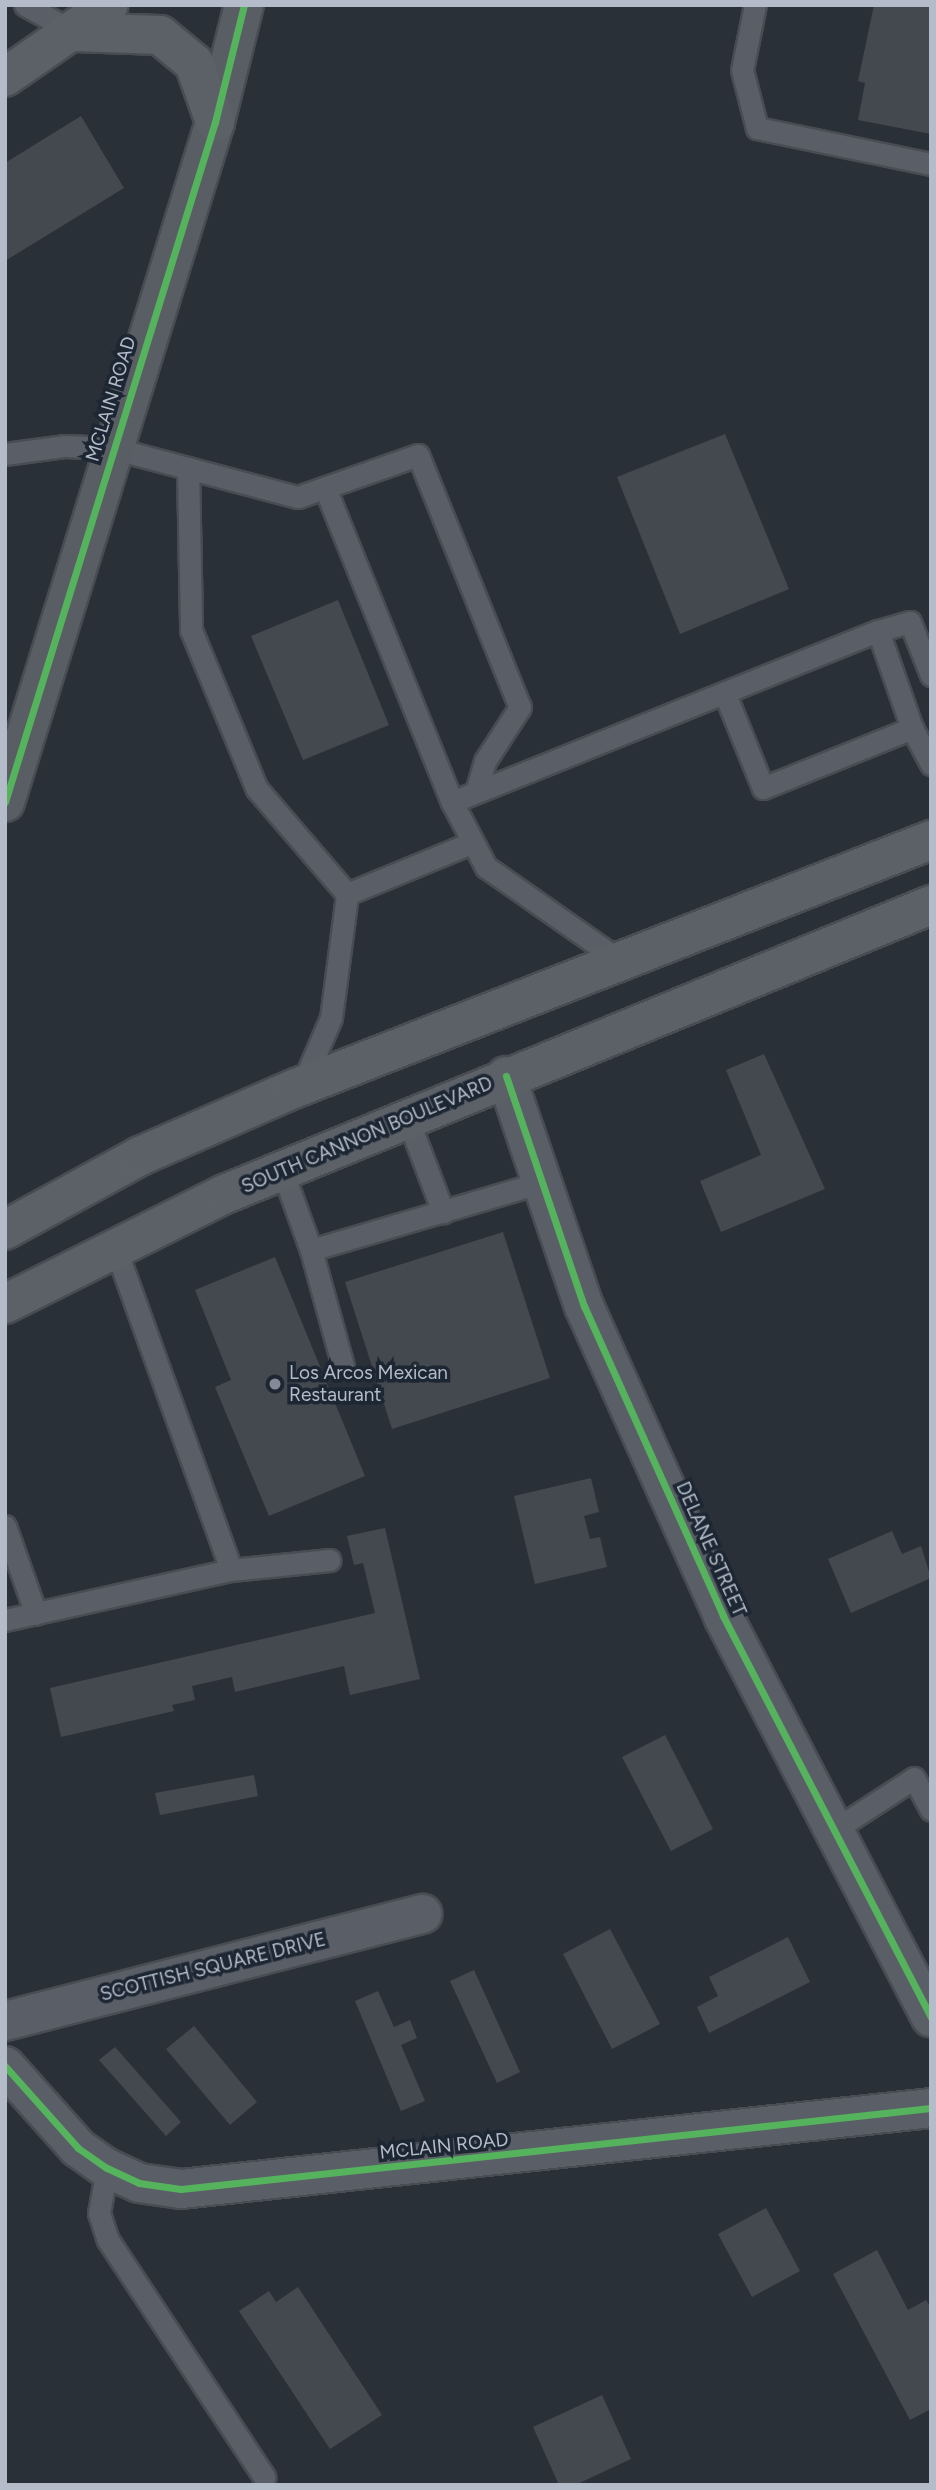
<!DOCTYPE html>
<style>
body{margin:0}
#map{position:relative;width:936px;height:2490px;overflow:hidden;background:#2a3038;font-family:Figtree,sans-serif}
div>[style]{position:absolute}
.building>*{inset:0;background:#444950}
.roads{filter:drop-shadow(2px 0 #484c53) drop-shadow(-2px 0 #484c53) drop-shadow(0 2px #484c53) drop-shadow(0 -2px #484c53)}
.lane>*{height:21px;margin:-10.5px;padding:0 10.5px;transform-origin:10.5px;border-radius:10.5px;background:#5a5e66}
.street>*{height:38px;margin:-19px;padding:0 19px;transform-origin:19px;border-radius:19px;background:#5a5e66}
.secondary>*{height:38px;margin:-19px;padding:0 19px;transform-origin:19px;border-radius:19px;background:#595d64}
.primary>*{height:38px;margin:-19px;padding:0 19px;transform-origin:19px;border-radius:19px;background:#5c6168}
.cycleway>*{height:7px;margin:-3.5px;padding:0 3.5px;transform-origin:3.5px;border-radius:3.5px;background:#56b35d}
.dots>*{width:19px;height:19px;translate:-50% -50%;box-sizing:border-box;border:4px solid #1d2633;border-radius:50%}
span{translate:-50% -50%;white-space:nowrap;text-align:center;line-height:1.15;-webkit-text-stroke:7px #1d2633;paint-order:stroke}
.street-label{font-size:19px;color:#b4bcc9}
.poi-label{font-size:19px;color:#b4bcc9}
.left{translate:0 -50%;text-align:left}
.frame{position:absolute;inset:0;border:7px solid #b4bcc9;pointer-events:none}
</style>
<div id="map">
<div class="building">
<i style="clip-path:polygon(874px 5px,931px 5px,931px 134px,858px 120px,865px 83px,858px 81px)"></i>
<i style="clip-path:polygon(81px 116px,124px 188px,5px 261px,5px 163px)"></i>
<i style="clip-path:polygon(725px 434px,789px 589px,680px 634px,617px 477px)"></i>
<i style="clip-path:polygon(338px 600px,389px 725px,303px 760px,251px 636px)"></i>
<i style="clip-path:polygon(764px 1054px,825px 1189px,721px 1232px,700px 1181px,761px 1155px,726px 1070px)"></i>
<i style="clip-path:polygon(503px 1232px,550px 1378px,392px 1429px,345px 1282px)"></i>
<i style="clip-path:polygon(275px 1257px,365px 1476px,269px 1516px,215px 1387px,231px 1380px,195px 1290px)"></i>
<i style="clip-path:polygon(591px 1478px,599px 1512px,584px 1516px,590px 1539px,600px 1537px,607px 1567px,535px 1584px,514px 1496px)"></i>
<i style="clip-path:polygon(385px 1528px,420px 1679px,350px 1695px,344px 1666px,235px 1692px,232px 1677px,192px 1686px,195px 1700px,172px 1705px,174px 1711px,61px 1737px,50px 1688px,375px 1613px,363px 1563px,354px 1565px,347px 1536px)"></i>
<i style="clip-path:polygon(892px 1531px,902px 1554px,921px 1546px,931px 1578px,851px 1613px,828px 1559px)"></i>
<i style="clip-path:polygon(665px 1735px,713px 1829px,671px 1851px,622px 1757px)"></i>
<i style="clip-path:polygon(254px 1775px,258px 1796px,160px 1815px,155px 1793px)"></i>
<i style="clip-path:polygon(610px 1929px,660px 2024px,612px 2049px,563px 1954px)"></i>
<i style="clip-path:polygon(788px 1937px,810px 1982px,709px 2033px,697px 2007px,718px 1996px,709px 1977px)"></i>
<i style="clip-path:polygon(474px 1970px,520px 2072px,497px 2083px,450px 1981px)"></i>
<i style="clip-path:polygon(378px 1991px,394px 2027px,410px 2020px,417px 2038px,401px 2045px,425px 2101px,401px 2111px,355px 2001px)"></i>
<i style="clip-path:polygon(194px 2026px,257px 2102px,230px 2125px,166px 2049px)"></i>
<i style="clip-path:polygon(115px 2047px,181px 2122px,166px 2136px,99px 2060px)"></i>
<i style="clip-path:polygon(766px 2208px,800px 2271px,752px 2297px,718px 2234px)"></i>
<i style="clip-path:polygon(877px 2250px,908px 2310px,926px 2300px,931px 2308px,931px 2409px,910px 2420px,833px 2274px)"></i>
<i style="clip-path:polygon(298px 2287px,382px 2415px,330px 2449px,239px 2311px,269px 2291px,276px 2302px)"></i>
<i style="clip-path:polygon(602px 2395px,631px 2459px,575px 2485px,559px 2485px,533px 2427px)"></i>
</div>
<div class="roads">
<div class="lane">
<i style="left:25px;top:5px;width:56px;rotate:28.9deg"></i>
<i style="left:755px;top:5px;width:66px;rotate:101.3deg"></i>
<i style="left:742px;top:70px;width:60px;rotate:75.5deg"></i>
<i style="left:757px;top:128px;width:178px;rotate:11.7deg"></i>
<i style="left:5px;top:454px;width:61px;rotate:-7.6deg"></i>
<i style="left:65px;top:446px;width:47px;rotate:2.4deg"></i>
<i style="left:112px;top:448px;width:192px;rotate:14.8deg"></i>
<i style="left:298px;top:497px;width:127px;rotate:-19.3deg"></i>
<i style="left:418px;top:455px;width:272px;rotate:68deg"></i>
<i style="left:520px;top:707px;width:64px;rotate:122.9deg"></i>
<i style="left:485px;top:761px;width:32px;rotate:106deg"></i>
<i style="left:188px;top:468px;width:162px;rotate:88.9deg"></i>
<i style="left:191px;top:630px;width:172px;rotate:67.5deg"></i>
<i style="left:257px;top:789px;width:138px;rotate:49.4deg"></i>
<i style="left:325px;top:488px;width:339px;rotate:68deg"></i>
<i style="left:878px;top:631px;width:33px;rotate:-16deg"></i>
<i style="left:910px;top:622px;width:57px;rotate:68.4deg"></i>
<i style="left:725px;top:694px;width:101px;rotate:68deg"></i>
<i style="left:763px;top:788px;width:161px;rotate:-21.9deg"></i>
<i style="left:619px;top:960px;width:162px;rotate:-145deg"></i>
<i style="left:486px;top:867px;width:73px;rotate:-117.6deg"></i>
<i style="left:452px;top:802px;width:459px;rotate:-21.9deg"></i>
<i style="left:878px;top:631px;width:103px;rotate:70.7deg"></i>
<i style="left:912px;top:728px;width:41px;rotate:62.2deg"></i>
<i style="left:302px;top:1085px;width:73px;rotate:-66.6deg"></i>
<i style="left:331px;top:1018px;width:125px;rotate:-82.6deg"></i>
<i style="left:347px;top:894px;width:136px;rotate:-22.4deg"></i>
<i style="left:407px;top:1117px;width:102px;rotate:69.2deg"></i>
<i style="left:282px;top:1170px;width:85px;rotate:70.1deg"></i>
<i style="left:311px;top:1250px;width:238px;rotate:-16.4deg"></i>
<i style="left:116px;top:1250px;width:340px;rotate:70.2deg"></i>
<i style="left:311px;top:1250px;width:120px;rotate:74.6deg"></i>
<i style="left:5px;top:1526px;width:93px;rotate:70.6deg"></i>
<i style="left:5px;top:1620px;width:231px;rotate:-12.5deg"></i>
<i style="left:231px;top:1570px;width:99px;rotate:-5.8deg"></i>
<i style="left:834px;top:1830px;width:95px;rotate:-33deg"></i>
<i style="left:914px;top:1778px;width:36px;rotate:62deg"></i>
<i style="left:107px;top:2168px;width:46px;rotate:100.1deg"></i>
<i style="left:99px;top:2213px;width:28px;rotate:72deg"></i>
<i style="left:108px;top:2240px;width:284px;rotate:56.6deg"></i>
</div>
<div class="street">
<i style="left:506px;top:1076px;width:243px;rotate:71.3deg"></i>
<i style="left:584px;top:1306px;width:340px;rotate:65.8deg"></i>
<i style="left:723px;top:1616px;width:452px;rotate:62.6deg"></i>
<i style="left:5px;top:2021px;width:431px;rotate:-14.4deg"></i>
<i style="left:5px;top:2066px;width:110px;rotate:48.3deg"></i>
<i style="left:78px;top:2148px;width:35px;rotate:35deg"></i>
<i style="left:107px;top:2168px;width:35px;rotate:25deg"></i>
<i style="left:139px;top:2183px;width:42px;rotate:8.1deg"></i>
<i style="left:181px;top:2189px;width:754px;rotate:-6.16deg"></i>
</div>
<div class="secondary">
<i style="left:5px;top:802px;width:712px;rotate:-72.84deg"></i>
<i style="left:215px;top:122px;width:121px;rotate:-76.1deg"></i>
</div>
<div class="primary">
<i style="left:74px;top:32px;width:86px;rotate:2deg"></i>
<i style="left:160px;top:35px;width:44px;rotate:39.5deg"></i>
<i style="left:194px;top:63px;width:63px;rotate:70.4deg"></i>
<i style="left:5px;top:77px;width:126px;rotate:-34.7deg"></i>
<i style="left:5px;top:1230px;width:154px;rotate:-28.7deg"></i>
<i style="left:140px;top:1156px;width:170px;rotate:-23.6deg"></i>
<i style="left:296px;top:1088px;width:682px;rotate:-21.33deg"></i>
<i style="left:5px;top:1304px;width:246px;rotate:-26.6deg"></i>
<i style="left:225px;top:1194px;width:763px;rotate:-22.26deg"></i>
</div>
</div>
<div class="cycleway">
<i style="left:5px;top:802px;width:712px;rotate:-72.84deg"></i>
<i style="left:215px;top:122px;width:121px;rotate:-76.1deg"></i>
<i style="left:506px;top:1076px;width:243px;rotate:71.3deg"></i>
<i style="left:584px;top:1306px;width:340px;rotate:65.8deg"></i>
<i style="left:723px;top:1616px;width:452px;rotate:62.6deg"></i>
<i style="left:5px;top:2066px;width:110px;rotate:48.3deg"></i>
<i style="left:78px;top:2148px;width:35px;rotate:35deg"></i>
<i style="left:107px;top:2168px;width:35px;rotate:25deg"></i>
<i style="left:139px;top:2183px;width:42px;rotate:8.1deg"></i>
<i style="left:181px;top:2189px;width:754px;rotate:-6.16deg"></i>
</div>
<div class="dots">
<i style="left:275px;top:1384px;background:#848b96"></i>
</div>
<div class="street-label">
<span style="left:111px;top:399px;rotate:-73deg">MCLAIN ROAD</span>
<span style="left:367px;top:1135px;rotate:-23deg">SOUTH CANNON BOULEVARD</span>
<span style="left:711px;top:1549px;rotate:66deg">DELANE STREET</span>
<span style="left:213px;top:1967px;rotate:-14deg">SCOTTISH SQUARE DRIVE</span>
<span style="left:444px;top:2146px;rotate:-6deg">MCLAIN ROAD</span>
</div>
<div class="poi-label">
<span class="left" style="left:289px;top:1384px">Los Arcos Mexican<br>Restaurant</span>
</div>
<div class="frame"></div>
</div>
